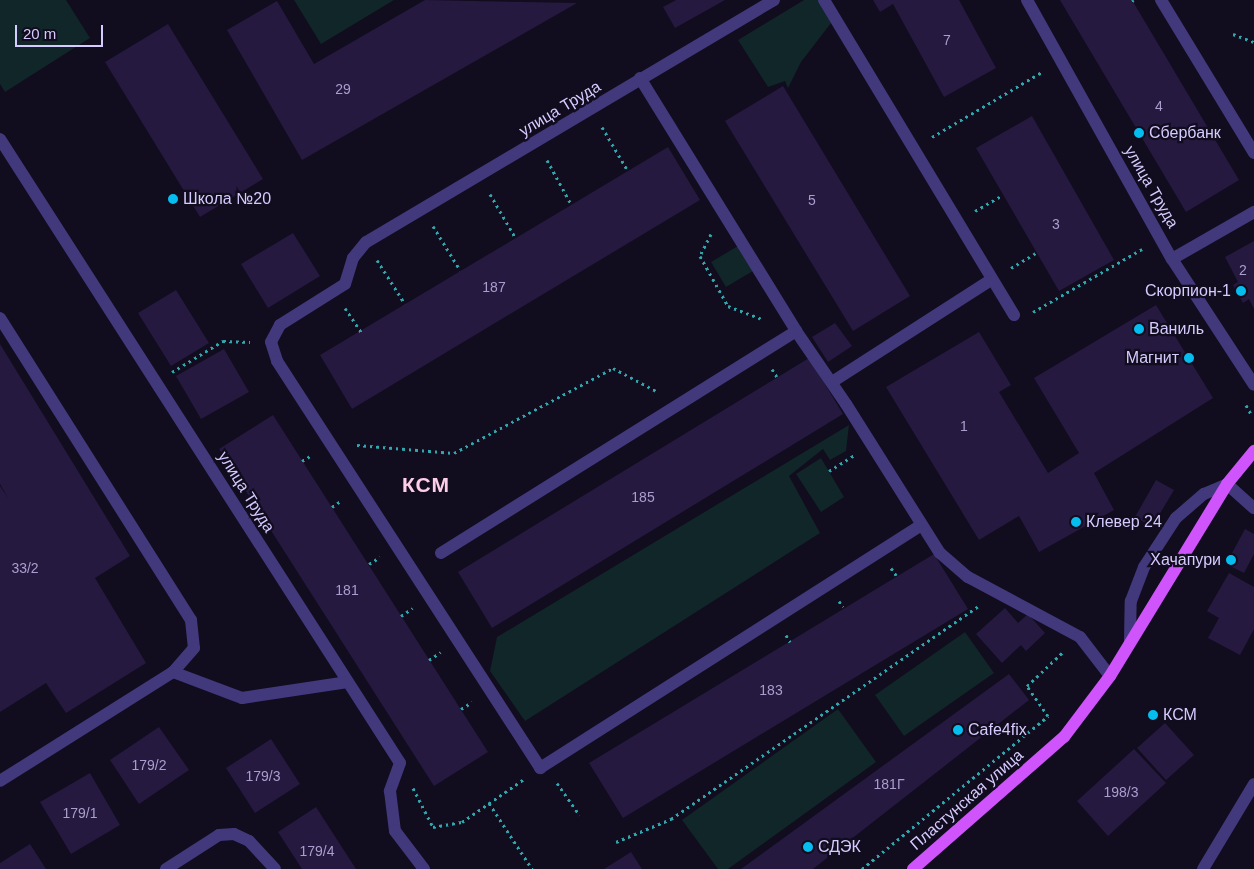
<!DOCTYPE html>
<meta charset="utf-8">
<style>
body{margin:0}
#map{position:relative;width:1254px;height:869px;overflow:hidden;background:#110c1e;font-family:Arial,sans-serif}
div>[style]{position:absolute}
.green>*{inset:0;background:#102628}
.building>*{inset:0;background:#25193f}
.path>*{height:3px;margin-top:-1.5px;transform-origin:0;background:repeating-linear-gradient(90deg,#30a7ad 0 2.5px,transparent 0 6.5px)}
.minor>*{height:12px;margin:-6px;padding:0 6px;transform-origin:6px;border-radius:6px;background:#42387c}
.major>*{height:12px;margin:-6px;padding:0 6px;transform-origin:6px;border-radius:6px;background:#cf54fb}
.dots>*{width:14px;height:14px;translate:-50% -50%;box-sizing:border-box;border:2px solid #110c1e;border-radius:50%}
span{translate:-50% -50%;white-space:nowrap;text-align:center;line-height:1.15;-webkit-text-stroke:4.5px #110c1e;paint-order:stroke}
.number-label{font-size:14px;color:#aa9ece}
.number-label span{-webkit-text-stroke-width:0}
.street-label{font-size:16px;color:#d6cbfe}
.poi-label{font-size:16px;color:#d6cbfe}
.left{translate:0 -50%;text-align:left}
.right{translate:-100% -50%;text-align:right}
.district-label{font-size:21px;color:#fecde7;font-weight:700;letter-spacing:1px}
.scale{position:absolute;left:15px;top:25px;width:88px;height:22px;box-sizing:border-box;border:2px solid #d6cbfe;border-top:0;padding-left:6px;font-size:15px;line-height:18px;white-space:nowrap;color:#d6cbfe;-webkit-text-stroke:4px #110c1e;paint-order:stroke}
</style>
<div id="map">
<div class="green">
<i style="clip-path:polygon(0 0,66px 0,90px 38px,5px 92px,0 84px)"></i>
<i style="clip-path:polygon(294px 0,394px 0,321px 44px)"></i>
<i style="clip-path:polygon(804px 0,819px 0,831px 23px,801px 62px,788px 88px,785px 81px,768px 87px,738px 40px)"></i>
<i style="clip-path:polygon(738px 246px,753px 271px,726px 287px,711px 262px)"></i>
<i style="clip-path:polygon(849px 425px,846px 451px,830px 460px,823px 449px,789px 476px,820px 533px,525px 721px,490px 671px,497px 637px)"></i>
<i style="clip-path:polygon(821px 458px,844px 497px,821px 512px,796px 474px)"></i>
<i style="clip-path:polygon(965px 632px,994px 673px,904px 736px,875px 695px)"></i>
<i style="clip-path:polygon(838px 709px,876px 762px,728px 869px,718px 869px,682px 820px)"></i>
</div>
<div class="building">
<i style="clip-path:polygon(425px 0,577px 3px,302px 160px,227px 30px,277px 1px,314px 64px)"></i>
<i style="clip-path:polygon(676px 0,725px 0,675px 28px,663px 7px)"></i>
<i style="clip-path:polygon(873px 0,959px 0,996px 68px,944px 97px,893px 4px,880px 12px)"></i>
<i style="clip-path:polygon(1060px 0,1132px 0,1239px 180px,1186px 212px)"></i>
<i style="clip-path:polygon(168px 24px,263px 179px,200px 217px,105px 62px)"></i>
<i style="clip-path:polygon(783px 86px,910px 296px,853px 331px,725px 121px)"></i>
<i style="clip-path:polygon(1032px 116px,1114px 260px,1059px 291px,976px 148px)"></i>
<i style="clip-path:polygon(668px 147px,700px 200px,352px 409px,320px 355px)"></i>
<i style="clip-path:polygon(293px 233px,320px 276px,268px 308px,241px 264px)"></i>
<i style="clip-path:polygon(1254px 241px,1254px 309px,1249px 299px,1243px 303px,1233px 285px,1238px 282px,1225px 257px)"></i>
<i style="clip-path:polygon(176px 290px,209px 343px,171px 366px,138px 313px)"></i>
<i style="clip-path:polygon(1156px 305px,1213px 398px,1094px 473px,1114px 510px,1039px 552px,1019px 516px,979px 540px,886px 387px,979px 332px,1011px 385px,999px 392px,1048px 473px,1079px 453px,1034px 378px)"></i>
<i style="clip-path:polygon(835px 323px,852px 346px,828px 362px,812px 337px)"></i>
<i style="clip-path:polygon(0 344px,130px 556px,95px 578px,146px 663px,66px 713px,46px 683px,0 712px,0 486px,8px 498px,0 484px)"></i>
<i style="clip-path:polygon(224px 349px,249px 392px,201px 419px,176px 376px)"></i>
<i style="clip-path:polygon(809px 358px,843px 414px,492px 628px,458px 572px)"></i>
<i style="clip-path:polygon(273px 415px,488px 752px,434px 786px,219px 449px)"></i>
<i style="clip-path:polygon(1156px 480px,1174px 490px,1152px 527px,1135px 517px)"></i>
<i style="clip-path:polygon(1245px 529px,1254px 534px,1254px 554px,1244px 573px,1226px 564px)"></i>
<i style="clip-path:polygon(934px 554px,968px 609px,623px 818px,589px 763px)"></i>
<i style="clip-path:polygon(1229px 573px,1254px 587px,1254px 629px,1240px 655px,1208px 638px,1219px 618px,1207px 611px)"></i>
<i style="clip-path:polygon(1005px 608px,1018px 623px,1028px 614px,1045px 633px,1026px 651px,1021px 645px,1002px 663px,976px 634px)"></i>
<i style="clip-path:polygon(1009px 674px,1029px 700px,813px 869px,741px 869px)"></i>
<i style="clip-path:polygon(1165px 723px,1194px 755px,1166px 780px,1137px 748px)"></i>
<i style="clip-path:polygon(159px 727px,189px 770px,139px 804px,110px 760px)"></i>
<i style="clip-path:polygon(271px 739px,300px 784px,255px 813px,226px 768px)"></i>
<i style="clip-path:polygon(1134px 749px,1166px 783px,1108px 836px,1077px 801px)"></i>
<i style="clip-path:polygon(90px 773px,120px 825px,71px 854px,40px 802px)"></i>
<i style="clip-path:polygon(316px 807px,356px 869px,302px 869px,278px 832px)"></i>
<i style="clip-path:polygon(30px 844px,46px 869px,0 869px,0 863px)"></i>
<i style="clip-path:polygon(631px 852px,642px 869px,604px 869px)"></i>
</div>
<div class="path">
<i style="left:1132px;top:1px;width:2px;rotate:-27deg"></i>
<i style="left:1233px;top:34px;width:22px;rotate:21deg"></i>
<i style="left:602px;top:127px;width:51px;rotate:59.4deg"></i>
<i style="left:932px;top:137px;width:128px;rotate:-30.6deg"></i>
<i style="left:547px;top:160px;width:50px;rotate:61.4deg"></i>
<i style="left:490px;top:194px;width:50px;rotate:59.8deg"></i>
<i style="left:975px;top:211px;width:32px;rotate:-30deg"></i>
<i style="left:433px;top:226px;width:52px;rotate:58.5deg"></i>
<i style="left:711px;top:234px;width:25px;rotate:117deg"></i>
<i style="left:700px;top:256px;width:57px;rotate:60.8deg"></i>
<i style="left:728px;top:306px;width:36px;rotate:21deg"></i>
<i style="left:377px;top:260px;width:52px;rotate:57.5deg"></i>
<i style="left:1011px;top:268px;width:29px;rotate:-31deg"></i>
<i style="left:345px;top:308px;width:29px;rotate:56deg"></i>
<i style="left:1033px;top:312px;width:126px;rotate:-30deg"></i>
<i style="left:772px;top:369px;width:9px;rotate:58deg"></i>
<i style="left:172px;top:372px;width:60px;rotate:-31.3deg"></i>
<i style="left:223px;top:341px;width:27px;rotate:2deg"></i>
<i style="left:1246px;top:405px;width:10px;rotate:61deg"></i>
<i style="left:357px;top:445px;width:97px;rotate:4.7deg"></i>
<i style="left:454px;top:453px;width:180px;rotate:-28.1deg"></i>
<i style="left:613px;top:368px;width:51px;rotate:28.1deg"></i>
<i style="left:302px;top:461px;width:12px;rotate:-31deg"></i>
<i style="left:829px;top:471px;width:31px;rotate:-32deg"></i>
<i style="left:332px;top:507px;width:12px;rotate:-35deg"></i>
<i style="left:369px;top:564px;width:13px;rotate:-32deg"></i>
<i style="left:891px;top:568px;width:9px;rotate:54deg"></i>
<i style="left:839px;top:601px;width:7px;rotate:56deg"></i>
<i style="left:401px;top:616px;width:14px;rotate:-34deg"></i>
<i style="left:786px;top:635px;width:8px;rotate:60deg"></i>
<i style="left:429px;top:660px;width:14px;rotate:-34deg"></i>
<i style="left:461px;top:709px;width:13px;rotate:-32deg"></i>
<i style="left:557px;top:783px;width:39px;rotate:55deg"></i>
<i style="left:413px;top:788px;width:44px;rotate:62.9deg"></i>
<i style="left:433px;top:827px;width:29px;rotate:-10deg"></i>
<i style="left:462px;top:822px;width:75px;rotate:-34.7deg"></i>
<i style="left:489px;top:803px;width:79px;rotate:56.9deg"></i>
<i style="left:616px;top:842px;width:60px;rotate:-22.7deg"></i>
<i style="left:671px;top:819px;width:374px;rotate:-34.7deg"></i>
<i style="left:862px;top:869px;width:241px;rotate:-39.4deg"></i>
<i style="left:1048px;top:716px;width:37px;rotate:-125deg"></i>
<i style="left:1027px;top:686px;width:50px;rotate:-43.4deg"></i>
</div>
<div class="minor">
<i style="left:774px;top:0;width:474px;rotate:149.3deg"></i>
<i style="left:366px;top:242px;width:21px;rotate:129deg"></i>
<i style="left:353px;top:258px;width:27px;rotate:107deg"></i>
<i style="left:345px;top:284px;width:77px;rotate:147.8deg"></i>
<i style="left:280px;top:325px;width:19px;rotate:118deg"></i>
<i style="left:271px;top:342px;width:20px;rotate:72deg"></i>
<i style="left:277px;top:361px;width:485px;rotate:57.1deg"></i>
<i style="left:540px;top:768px;width:452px;rotate:-32.5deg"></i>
<i style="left:824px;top:0;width:368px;rotate:58.9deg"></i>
<i style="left:1027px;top:0;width:297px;rotate:60.8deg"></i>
<i style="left:1172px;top:259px;width:150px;rotate:56.9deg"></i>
<i style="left:1161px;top:0;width:179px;rotate:58.7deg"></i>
<i style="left:640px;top:78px;width:297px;rotate:58.3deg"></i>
<i style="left:796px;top:331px;width:88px;rotate:55.6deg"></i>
<i style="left:846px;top:404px;width:176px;rotate:57.8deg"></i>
<i style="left:940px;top:553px;width:37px;rotate:41deg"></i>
<i style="left:968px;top:577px;width:127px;rotate:28.2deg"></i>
<i style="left:1080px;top:637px;width:49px;rotate:52.4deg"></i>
<i style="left:0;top:139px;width:741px;rotate:57.34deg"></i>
<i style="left:400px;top:763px;width:30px;rotate:110deg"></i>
<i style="left:390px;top:791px;width:40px;rotate:82.9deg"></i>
<i style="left:395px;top:831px;width:48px;rotate:52.7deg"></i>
<i style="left:1172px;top:259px;width:95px;rotate:-29.8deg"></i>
<i style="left:0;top:318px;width:357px;rotate:57.7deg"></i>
<i style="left:191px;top:620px;width:28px;rotate:84deg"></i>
<i style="left:194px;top:648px;width:32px;rotate:131deg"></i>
<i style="left:173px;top:672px;width:204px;rotate:147.8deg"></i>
<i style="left:832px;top:382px;width:189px;rotate:-32.7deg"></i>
<i style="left:441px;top:553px;width:419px;rotate:-32deg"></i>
<i style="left:1130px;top:640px;width:39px;rotate:-89deg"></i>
<i style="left:1131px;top:601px;width:36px;rotate:-69deg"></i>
<i style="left:1144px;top:567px;width:59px;rotate:-56.9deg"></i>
<i style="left:1176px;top:518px;width:37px;rotate:-41deg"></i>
<i style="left:1204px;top:494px;width:25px;rotate:-23deg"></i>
<i style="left:1227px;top:484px;width:36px;rotate:42deg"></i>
<i style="left:173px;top:672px;width:74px;rotate:20.6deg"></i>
<i style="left:242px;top:698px;width:107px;rotate:-8.6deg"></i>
<i style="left:166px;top:869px;width:63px;rotate:-32.7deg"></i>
<i style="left:219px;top:835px;width:15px;rotate:-4deg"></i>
<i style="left:234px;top:834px;width:17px;rotate:25deg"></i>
<i style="left:249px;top:841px;width:38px;rotate:47deg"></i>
<i style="left:1203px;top:869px;width:99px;rotate:-59deg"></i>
</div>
<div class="major">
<i style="left:913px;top:869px;width:201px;rotate:-41.2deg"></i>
<i style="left:1064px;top:737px;width:76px;rotate:-53deg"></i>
<i style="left:1110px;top:676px;width:225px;rotate:-58.6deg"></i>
<i style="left:1227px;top:484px;width:43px;rotate:-50.7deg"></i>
</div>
<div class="dots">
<i style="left:1139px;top:133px;background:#05beef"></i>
<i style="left:173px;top:199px;background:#05beef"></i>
<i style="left:1241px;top:291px;background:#05beef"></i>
<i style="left:1139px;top:329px;background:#05beef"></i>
<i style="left:1189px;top:358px;background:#05beef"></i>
<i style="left:1076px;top:522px;background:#05beef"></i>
<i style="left:1231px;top:560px;background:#05beef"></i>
<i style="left:1153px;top:715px;background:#05beef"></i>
<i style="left:958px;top:730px;background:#05beef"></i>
<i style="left:808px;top:847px;background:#05beef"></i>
</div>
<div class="number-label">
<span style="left:947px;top:40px">7</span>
<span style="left:343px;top:89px">29</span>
<span style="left:1159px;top:106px">4</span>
<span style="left:812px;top:200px">5</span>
<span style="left:1056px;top:224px">3</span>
<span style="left:1243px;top:270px">2</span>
<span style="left:494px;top:287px">187</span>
<span style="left:964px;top:426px">1</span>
<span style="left:643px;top:497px">185</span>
<span style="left:25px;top:568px">33/2</span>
<span style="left:347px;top:590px">181</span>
<span style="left:771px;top:690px">183</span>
<span style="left:149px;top:765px">179/2</span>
<span style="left:263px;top:776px">179/3</span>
<span style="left:889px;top:784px">181Г</span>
<span style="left:1121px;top:792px">198/3</span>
<span style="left:80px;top:813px">179/1</span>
<span style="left:317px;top:851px">179/4</span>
</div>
<div class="street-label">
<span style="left:560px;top:109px;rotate:-31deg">улица Труда</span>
<span style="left:1151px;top:187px;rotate:60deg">улица Труда</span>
<span style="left:246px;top:492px;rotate:58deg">улица Труда</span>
<span style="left:967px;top:800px;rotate:-41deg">Пластунская улица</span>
</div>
<div class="poi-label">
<span class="left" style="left:1149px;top:133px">Сбербанк</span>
<span class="left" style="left:183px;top:199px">Школа №20</span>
<span class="right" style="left:1231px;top:291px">Скорпион-1</span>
<span class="left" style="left:1149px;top:329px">Ваниль</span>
<span class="right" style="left:1179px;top:358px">Магнит</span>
<span class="left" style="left:1086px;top:522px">Клевер 24</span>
<span class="right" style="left:1221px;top:560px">Хачапури</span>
<span class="left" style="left:1163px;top:715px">КСМ</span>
<span class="left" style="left:968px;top:730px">Cafe4fix</span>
<span class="left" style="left:818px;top:847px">СДЭК</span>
</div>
<div class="district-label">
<span style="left:426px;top:485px">КСМ</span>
</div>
<div class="scale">20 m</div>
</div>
